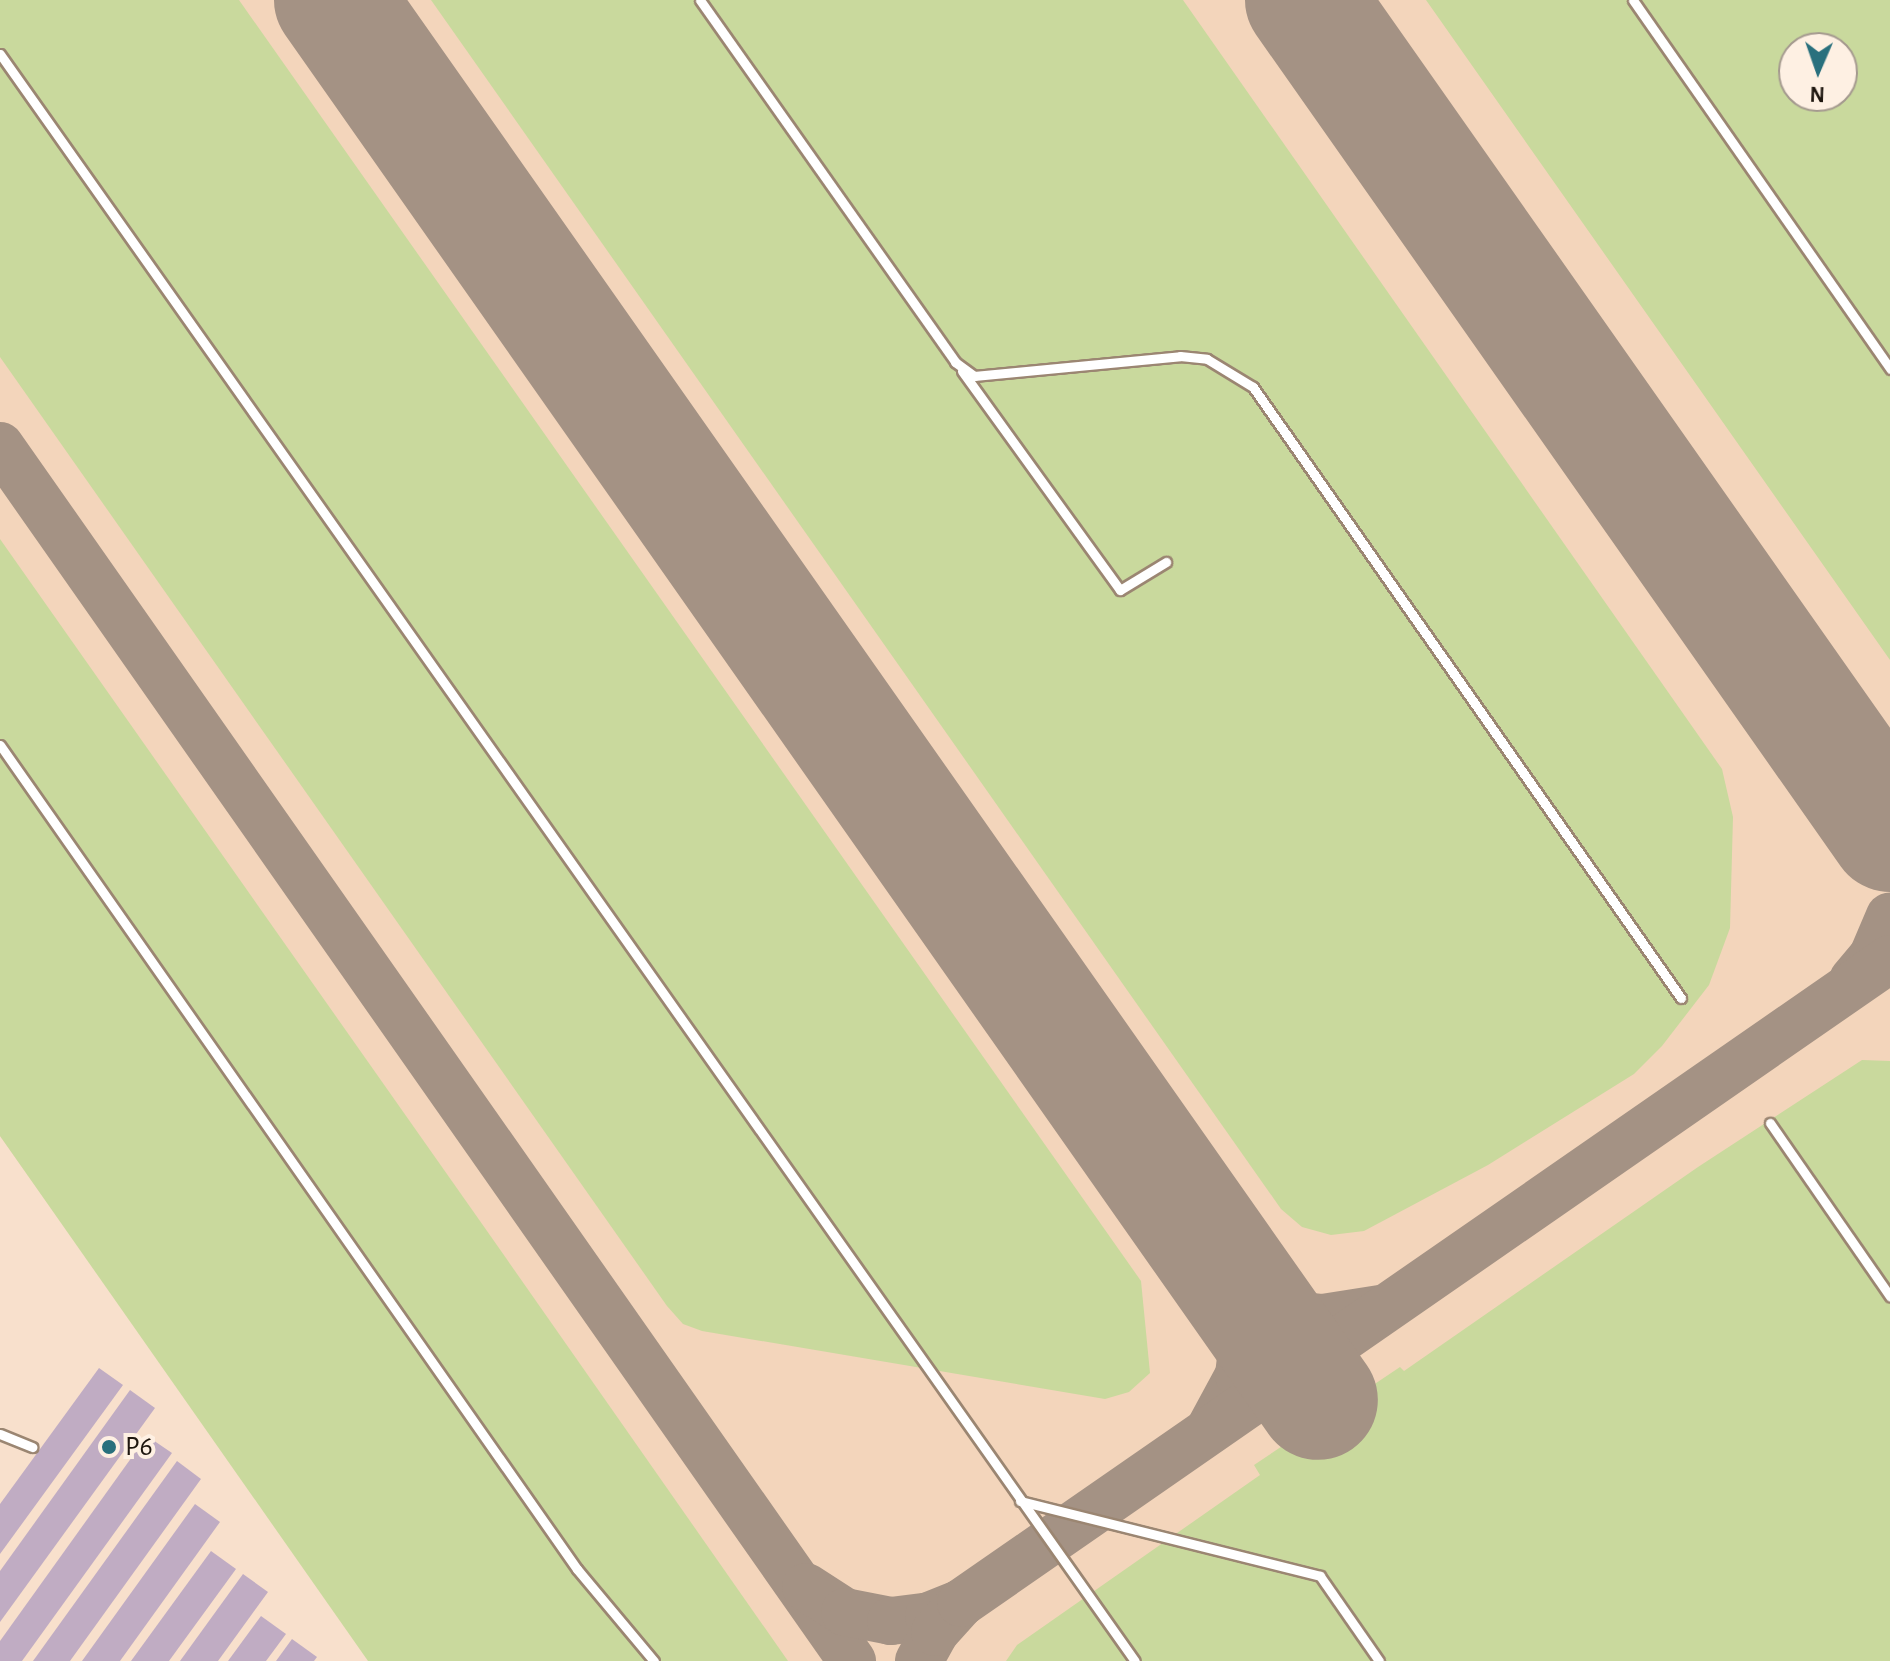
<!DOCTYPE html>
<style>
body{margin:0}
#map{position:relative;width:1890px;height:1661px;overflow:hidden;background:#f8e0cc;font-family:"Alegreya Sans",sans-serif}
div>[style]{position:absolute}
.built>*{inset:0;background:#f3d5bb}
.green>*{inset:0;background:#c9d99d}
.taxiway>*{height:48px;margin:-24px;padding:0 24px;transform-origin:24px;border-radius:24px;background:#a49284}
.runway>*{height:120px;margin:-60px;padding:0 60px;transform-origin:60px;border-radius:60px;background:#a49284}
.building>*{inset:0;background:#c0acc3}
.roads{filter:drop-shadow(2px 0 #9b8672) drop-shadow(-2px 0 #9b8672) drop-shadow(0 2px #9b8672) drop-shadow(0 -2px #9b8672)}
.lane>*{height:9px;margin:-4.5px;padding:0 4.5px;transform-origin:4.5px;border-radius:4.5px;background:#fff}
.dots>*{width:22px;height:22px;translate:-50% -50%;box-sizing:border-box;border:4px solid #fef0e3;border-radius:50%}
span{translate:-50% -50%;white-space:nowrap;text-align:center;line-height:1.15;-webkit-text-stroke:8px #fef0e3;paint-order:stroke}
.poi-label{font-size:28px;color:#1e160f}
.left{translate:0 -50%;text-align:left}
.north{position:absolute;left:1778px;top:32px;width:80px;height:80px;box-sizing:border-box;background:#fef0e3;border:2px solid #a4998e;border-radius:50%;rotate:182deg;font-size:22px;font-weight:700;line-height:32px;text-align:center;color:#1e160f}
.north::after{content:'';display:block;margin:auto;width:28px;height:36px;background:#29707d;clip-path:polygon(50% 0,100% 100%,50% 72%,0 100%)}
</style>
<div id="map">
<div class="built">
<i style="clip-path:polygon(evenodd,0 0,1890px 0,1890px 1661px,623px 1661px,69px 1233px,0 1136px,0 0,1794px 48px,1842px 48px,1842px 96px,1794px 96px,1794px 48px)"></i>
</div>
<div class="green">
<i style="clip-path:polygon(0 0,239px 0,1141px 1281px,1150px 1373px,1129px 1392px,1105px 1399px,702px 1331px,683px 1324px,667px 1306px,0 357px)"></i>
<i style="clip-path:polygon(431px 0,1183px 0,1722px 769px,1733px 817px,1730px 928px,1709px 985px,1662px 1046px,1634px 1074px,1488px 1165px,1364px 1231px,1331px 1235px,1302px 1227px,1281px 1209px)"></i>
<i style="clip-path:polygon(evenodd,1426px 0,1890px 0,1890px 660px,1426px 0,1794px 48px,1842px 48px,1842px 96px,1794px 96px,1794px 48px)"></i>
<i style="clip-path:polygon(0 539px,480px 1221px,788px 1661px,368px 1661px,0 1136px)"></i>
<i style="clip-path:polygon(1862px 1060px,1890px 1061px,1890px 1661px,1006px 1661px,1017px 1645px,1260px 1475px,1254px 1465px,1400px 1367px,1404px 1371px,1698px 1167px)"></i>
</div>
<div class="taxiway">
<i style="left:0;top:446px;width:1484px;rotate:54.96deg"></i>
<i style="left:1854px;top:781px;width:43px;rotate:33.7deg"></i>
<i style="left:1853px;top:980px;width:31px;rotate:-50deg"></i>
<i style="left:1873px;top:956px;width:43px;rotate:-67deg"></i>
<i style="left:1248px;top:1300px;width:39px;rotate:21deg"></i>
<i style="left:1284px;top:1314px;width:39px;rotate:6deg"></i>
<i style="left:1323px;top:1318px;width:58px;rotate:-9deg"></i>
<i style="left:1211px;top:1427px;width:59px;rotate:-61.7deg"></i>
<i style="left:1239px;top:1375px;width:76px;rotate:-83.2deg"></i>
<i style="left:806px;top:1587px;width:46px;rotate:32.7deg"></i>
<i style="left:845px;top:1612px;width:47px;rotate:11.1deg"></i>
<i style="left:891px;top:1621px;width:38px;rotate:-7deg"></i>
<i style="left:929px;top:1616px;width:35px;rotate:-22deg"></i>
<i style="left:919px;top:1661px;width:33px;rotate:-61deg"></i>
<i style="left:935px;top:1632px;width:39px;rotate:-48deg"></i>
<i style="left:961px;top:1603px;width:1130px;rotate:-34.73deg"></i>
</div>
<div class="runway">
<i style="left:334px;top:0;width:1711px;rotate:54.9deg"></i>
<i style="left:1305px;top:0;width:1017px;rotate:54.89deg"></i>
</div>
<div class="building">
<i style="clip-path:polygon(99px 1368px,123px 1385px,0 1554px,0 1504px)"></i>
<i style="clip-path:polygon(130px 1390px,155px 1408px,0 1622px,0 1571px)"></i>
<i style="clip-path:polygon(147px 1436px,172px 1453px,22px 1661px,0 1661px,0 1641px)"></i>
<i style="clip-path:polygon(177px 1461px,201px 1479px,70px 1661px,33px 1661px)"></i>
<i style="clip-path:polygon(195px 1504px,220px 1522px,120px 1661px,82px 1661px)"></i>
<i style="clip-path:polygon(211px 1551px,236px 1569px,169px 1661px,131px 1661px)"></i>
<i style="clip-path:polygon(243px 1574px,268px 1592px,218px 1661px,180px 1661px)"></i>
<i style="clip-path:polygon(261px 1616px,286px 1634px,266px 1661px,228px 1661px)"></i>
<i style="clip-path:polygon(292px 1639px,317px 1657px,314px 1661px,276px 1661px)"></i>
</div>
<div class="roads">
<div class="lane">
<i style="left:700px;top:0;width:443px;rotate:54.8deg"></i>
<i style="left:955px;top:362px;width:24px;rotate:36deg"></i>
<i style="left:974px;top:376px;width:207px;rotate:-5.5deg"></i>
<i style="left:1180px;top:356px;width:27px;rotate:6deg"></i>
<i style="left:1207px;top:359px;width:54px;rotate:31.3deg"></i>
<i style="left:1253px;top:387px;width:746px;rotate:54.99deg"></i>
<i style="left:1633px;top:0;width:450px;rotate:55.1deg"></i>
<i style="left:0;top:54px;width:1967px;rotate:54.77deg"></i>
<i style="left:962px;top:371px;width:270px;rotate:54.2deg"></i>
<i style="left:1120px;top:590px;width:54px;rotate:-31.3deg"></i>
<i style="left:0;top:745px;width:1006px;rotate:55deg"></i>
<i style="left:577px;top:1569px;width:120px;rotate:50.1deg"></i>
<i style="left:1770px;top:1123px;width:211px;rotate:55.3deg"></i>
<i style="left:0;top:1434px;width:35px;rotate:22deg"></i>
<i style="left:1020px;top:1501px;width:309px;rotate:14deg"></i>
<i style="left:1320px;top:1576px;width:103px;rotate:55.2deg"></i>
</div>
</div>
<div class="dots">
<i style="left:109px;top:1447px;background:#29707d"></i>
</div>
<div class="poi-label">
<span class="left" style="left:125px;top:1447px">P6</span>
</div>
<div class="north">N</div>
</div>
